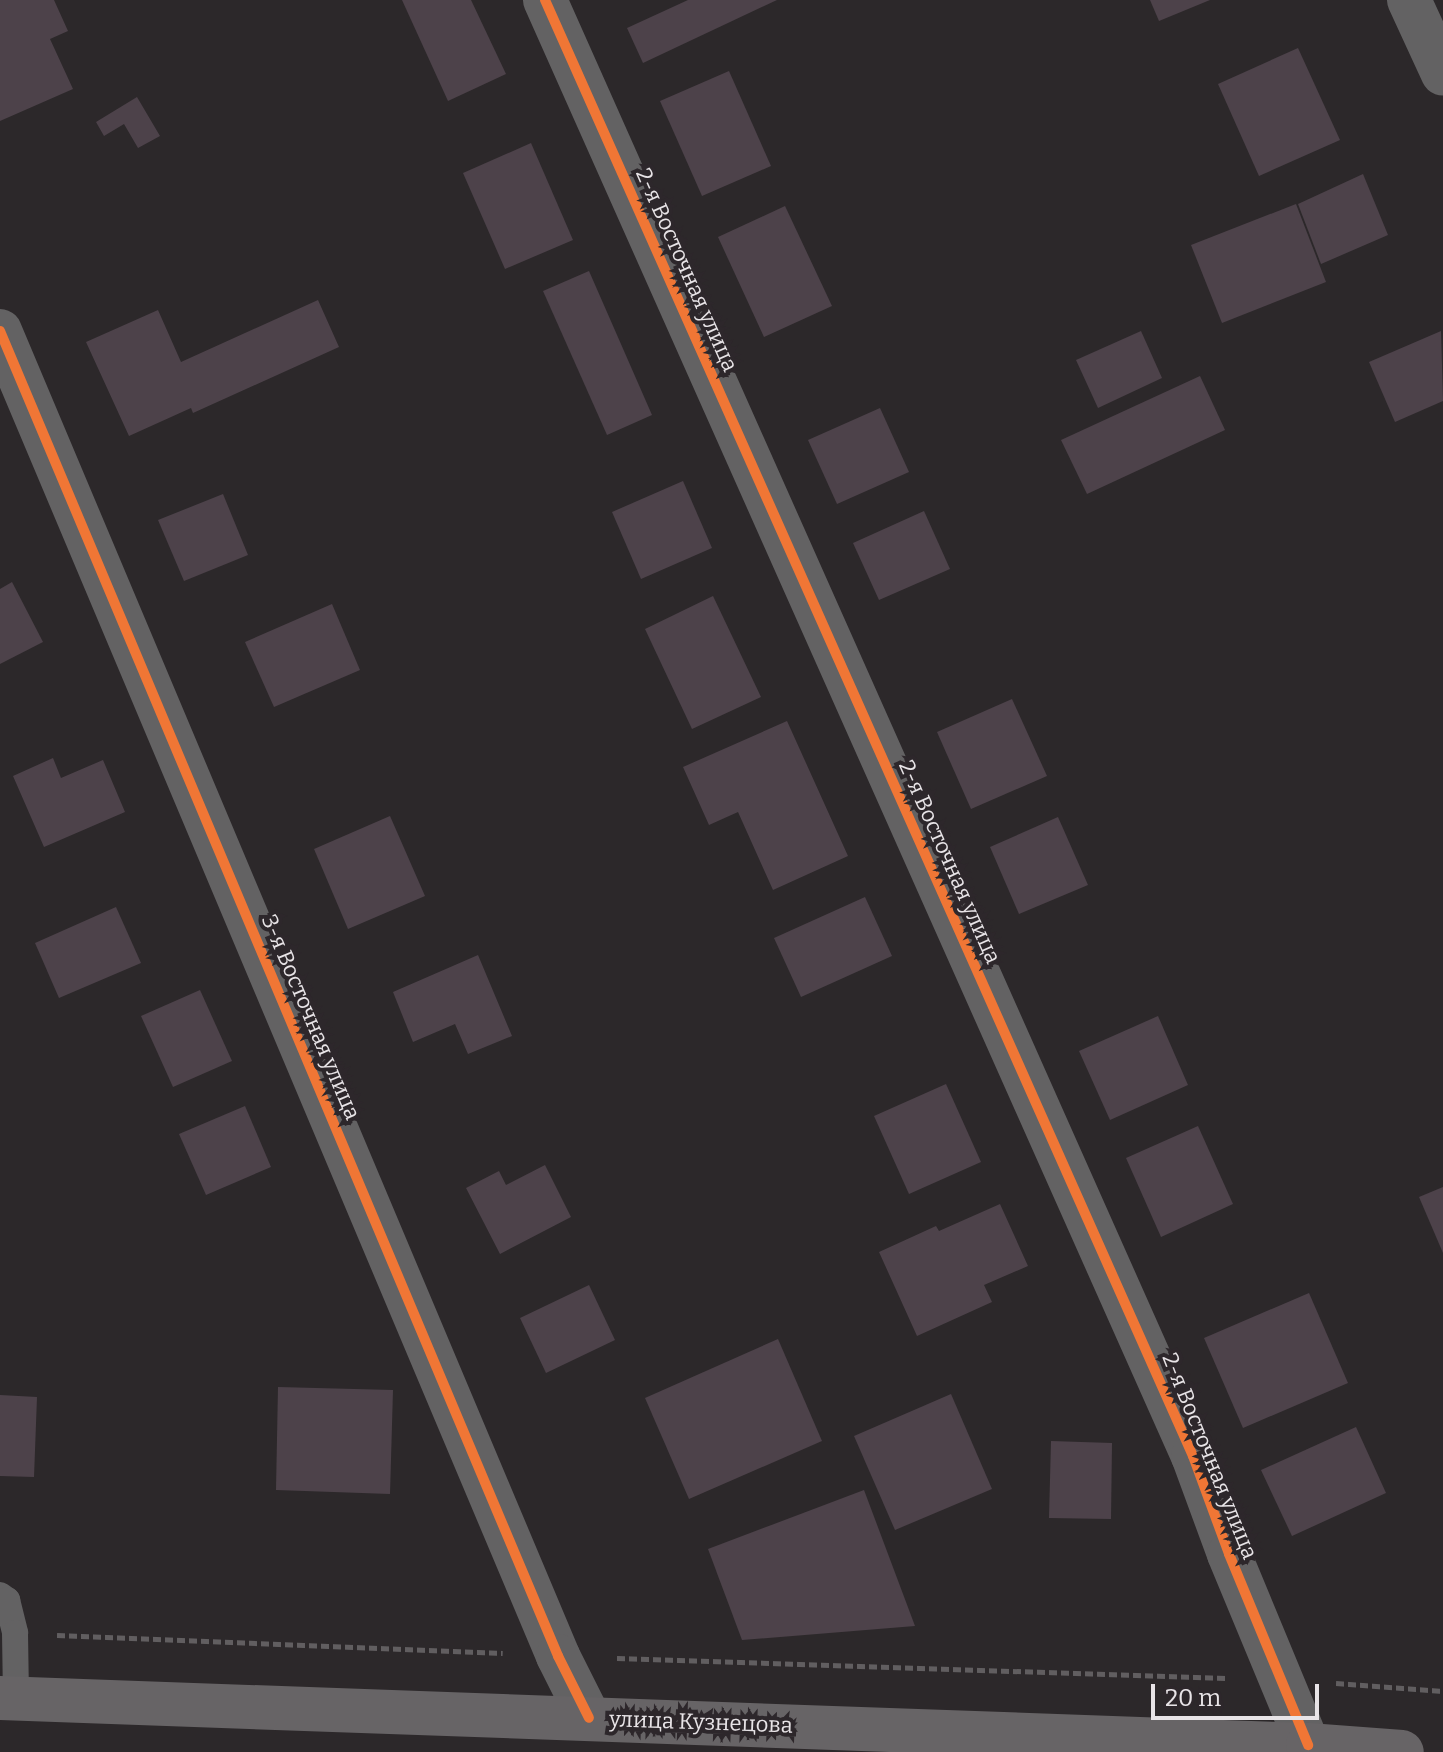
<!DOCTYPE html>
<meta charset="utf-8">
<style>
body{margin:0}
#map{position:relative;width:1443px;height:1752px;overflow:hidden;background:#2c282a;font-family:Bitter,serif}
div>[style]{position:absolute}
.building>*{inset:0;background:#4d424a}
.path>*{height:5px;margin-top:-2.5px;transform-origin:0;background:repeating-linear-gradient(90deg,#615e60 0 8px,transparent 0 12px)}
.lane>*{height:26px;margin:-13px;padding:0 13px;transform-origin:13px;border-radius:13px;background:#636263}
.street>*{height:44px;margin:-22px;padding:0 22px;transform-origin:22px;border-radius:22px;background:#636263}
.secondary>*{height:44px;margin:-22px;padding:0 22px;transform-origin:22px;border-radius:22px;background:#676466}
.cycleway>*{height:10px;margin:-5px;padding:0 5px;transform-origin:5px;border-radius:5px;background:#f07635}
span{translate:-50% -50%;white-space:nowrap;text-align:center;line-height:1.15;-webkit-text-stroke:8px #2d272b;paint-order:stroke}
.street-label{font-size:22px;color:#e8e4e7}
.scale{position:absolute;left:1151px;top:1684px;width:168px;height:36px;box-sizing:border-box;border:4px solid #e8e4e7;border-top:0;padding-left:10px;font-size:24px;line-height:28px;white-space:nowrap;color:#e8e4e7;-webkit-text-stroke:6px #2d272b;paint-order:stroke}
</style>
<div id="map">
<div class="building">
<i style="clip-path:polygon(0 0,54px 0,68px 31px,50px 39px,73px 89px,0 121px)"></i>
<i style="clip-path:polygon(402px 0,471px 0,506px 74px,448px 101px)"></i>
<i style="clip-path:polygon(688px 0,777px 0,643px 63px,627px 28px)"></i>
<i style="clip-path:polygon(1150px 0,1210px 0,1159px 21px)"></i>
<i style="clip-path:polygon(1298px 48px,1340px 140px,1259px 176px,1218px 84px)"></i>
<i style="clip-path:polygon(729px 71px,771px 166px,702px 196px,660px 101px)"></i>
<i style="clip-path:polygon(137px 97px,160px 136px,138px 148px,124px 124px,104px 136px,96px 122px)"></i>
<i style="clip-path:polygon(531px 143px,573px 240px,505px 269px,463px 173px)"></i>
<i style="clip-path:polygon(1363px 174px,1388px 235px,1321px 264px,1298px 204px)"></i>
<i style="clip-path:polygon(1296px 204px,1326px 282px,1222px 323px,1191px 245px)"></i>
<i style="clip-path:polygon(785px 206px,832px 306px,764px 337px,718px 237px)"></i>
<i style="clip-path:polygon(589px 271px,652px 415px,607px 435px,543px 291px)"></i>
<i style="clip-path:polygon(318px 300px,339px 347px,193px 413px,191px 408px,129px 436px,86px 342px,158px 310px,181px 362px)"></i>
<i style="clip-path:polygon(1141px 331px,1162px 378px,1098px 408px,1076px 360px)"></i>
<i style="clip-path:polygon(1441px 331px,1443px 401px,1395px 422px,1369px 362px)"></i>
<i style="clip-path:polygon(1200px 376px,1225px 430px,1087px 494px,1061px 440px)"></i>
<i style="clip-path:polygon(880px 408px,909px 472px,837px 504px,808px 440px)"></i>
<i style="clip-path:polygon(683px 481px,712px 548px,641px 579px,612px 512px)"></i>
<i style="clip-path:polygon(223px 494px,248px 555px,184px 581px,158px 520px)"></i>
<i style="clip-path:polygon(924px 511px,950px 569px,879px 600px,853px 543px)"></i>
<i style="clip-path:polygon(12px 582px,43px 642px,0 664px,0 589px)"></i>
<i style="clip-path:polygon(713px 596px,761px 697px,692px 729px,645px 629px)"></i>
<i style="clip-path:polygon(332px 604px,360px 670px,274px 707px,245px 642px)"></i>
<i style="clip-path:polygon(1012px 699px,1047px 776px,971px 809px,937px 732px)"></i>
<i style="clip-path:polygon(787px 721px,848px 856px,773px 890px,738px 812px,709px 825px,683px 767px)"></i>
<i style="clip-path:polygon(53px 758px,61px 778px,103px 760px,125px 812px,44px 847px,13px 776px)"></i>
<i style="clip-path:polygon(390px 816px,425px 896px,348px 929px,314px 849px)"></i>
<i style="clip-path:polygon(1058px 817px,1088px 885px,1019px 914px,990px 847px)"></i>
<i style="clip-path:polygon(865px 897px,892px 956px,801px 997px,774px 938px)"></i>
<i style="clip-path:polygon(116px 907px,141px 963px,59px 998px,35px 943px)"></i>
<i style="clip-path:polygon(478px 955px,512px 1036px,468px 1054px,455px 1024px,413px 1042px,393px 992px)"></i>
<i style="clip-path:polygon(200px 990px,232px 1061px,173px 1087px,141px 1016px)"></i>
<i style="clip-path:polygon(1158px 1016px,1188px 1085px,1110px 1120px,1079px 1051px)"></i>
<i style="clip-path:polygon(946px 1084px,981px 1162px,909px 1194px,874px 1116px)"></i>
<i style="clip-path:polygon(245px 1106px,271px 1167px,206px 1195px,179px 1134px)"></i>
<i style="clip-path:polygon(1198px 1126px,1233px 1204px,1161px 1237px,1126px 1158px)"></i>
<i style="clip-path:polygon(545px 1165px,571px 1217px,500px 1254px,466px 1188px,499px 1171px,506px 1185px)"></i>
<i style="clip-path:polygon(1443px 1187px,1443px 1253px,1419px 1197px)"></i>
<i style="clip-path:polygon(1000px 1204px,1028px 1266px,984px 1285px,992px 1302px,917px 1336px,879px 1252px,936px 1226px,939px 1231px)"></i>
<i style="clip-path:polygon(589px 1285px,615px 1340px,546px 1373px,520px 1318px)"></i>
<i style="clip-path:polygon(1309px 1293px,1348px 1383px,1243px 1428px,1204px 1338px)"></i>
<i style="clip-path:polygon(778px 1339px,822px 1441px,689px 1499px,645px 1398px)"></i>
<i style="clip-path:polygon(278px 1387px,393px 1390px,390px 1494px,276px 1490px)"></i>
<i style="clip-path:polygon(951px 1394px,992px 1489px,895px 1530px,854px 1436px)"></i>
<i style="clip-path:polygon(0 1395px,37px 1397px,34px 1477px,0 1476px)"></i>
<i style="clip-path:polygon(1356px 1427px,1386px 1493px,1292px 1536px,1261px 1470px)"></i>
<i style="clip-path:polygon(1051px 1441px,1112px 1443px,1111px 1519px,1049px 1518px)"></i>
<i style="clip-path:polygon(864px 1490px,915px 1626px,742px 1640px,708px 1549px)"></i>
</div>
<div class="path">
<i style="left:57px;top:1635px;width:446px;rotate:2.3deg"></i>
<i style="left:617px;top:1658px;width:609px;rotate:1.88deg"></i>
<i style="left:1336px;top:1683px;width:107px;rotate:4.3deg"></i>
</div>
<div class="lane">
<i style="left:0;top:1595px;width:9px;rotate:36deg"></i>
<i style="left:7px;top:1600px;width:34px;rotate:76deg"></i>
<i style="left:15px;top:1633px;width:65px;rotate:89.1deg"></i>
</div>
<div class="street">
<i style="left:545px;top:0;width:1594px;rotate:66.01deg"></i>
<i style="left:1193px;top:1456px;width:104px;rotate:69.8deg"></i>
<i style="left:1229px;top:1554px;width:207px;rotate:67.5deg"></i>
<i style="left:1409px;top:0;width:81px;rotate:65.3deg"></i>
<i style="left:0;top:331px;width:1438px;rotate:67.16deg"></i>
<i style="left:558px;top:1656px;width:69px;rotate:63.4deg"></i>
</div>
<div class="secondary">
<i style="left:0;top:1698px;width:1309px;rotate:2.06deg"></i>
<i style="left:1308px;top:1745px;width:94px;rotate:4.3deg"></i>
</div>
<div class="cycleway">
<i style="left:545px;top:0;width:1594px;rotate:66.01deg"></i>
<i style="left:1193px;top:1456px;width:104px;rotate:69.8deg"></i>
<i style="left:1229px;top:1554px;width:207px;rotate:67.5deg"></i>
<i style="left:0;top:331px;width:1438px;rotate:67.16deg"></i>
<i style="left:558px;top:1656px;width:69px;rotate:63.4deg"></i>
</div>
<div class="street-label">
<span style="left:687px;top:270px;rotate:66deg">2-я Восточная улица</span>
<span style="left:950px;top:862px;rotate:66deg">2-я Восточная улица</span>
<span style="left:311px;top:1017px;rotate:67deg">3-я Восточная улица</span>
<span style="left:1210px;top:1456px;rotate:68deg">2-я Восточная улица</span>
<span style="left:701px;top:1722px;rotate:2deg">улица Кузнецова</span>
</div>
<div class="scale">20 m</div>
</div>
